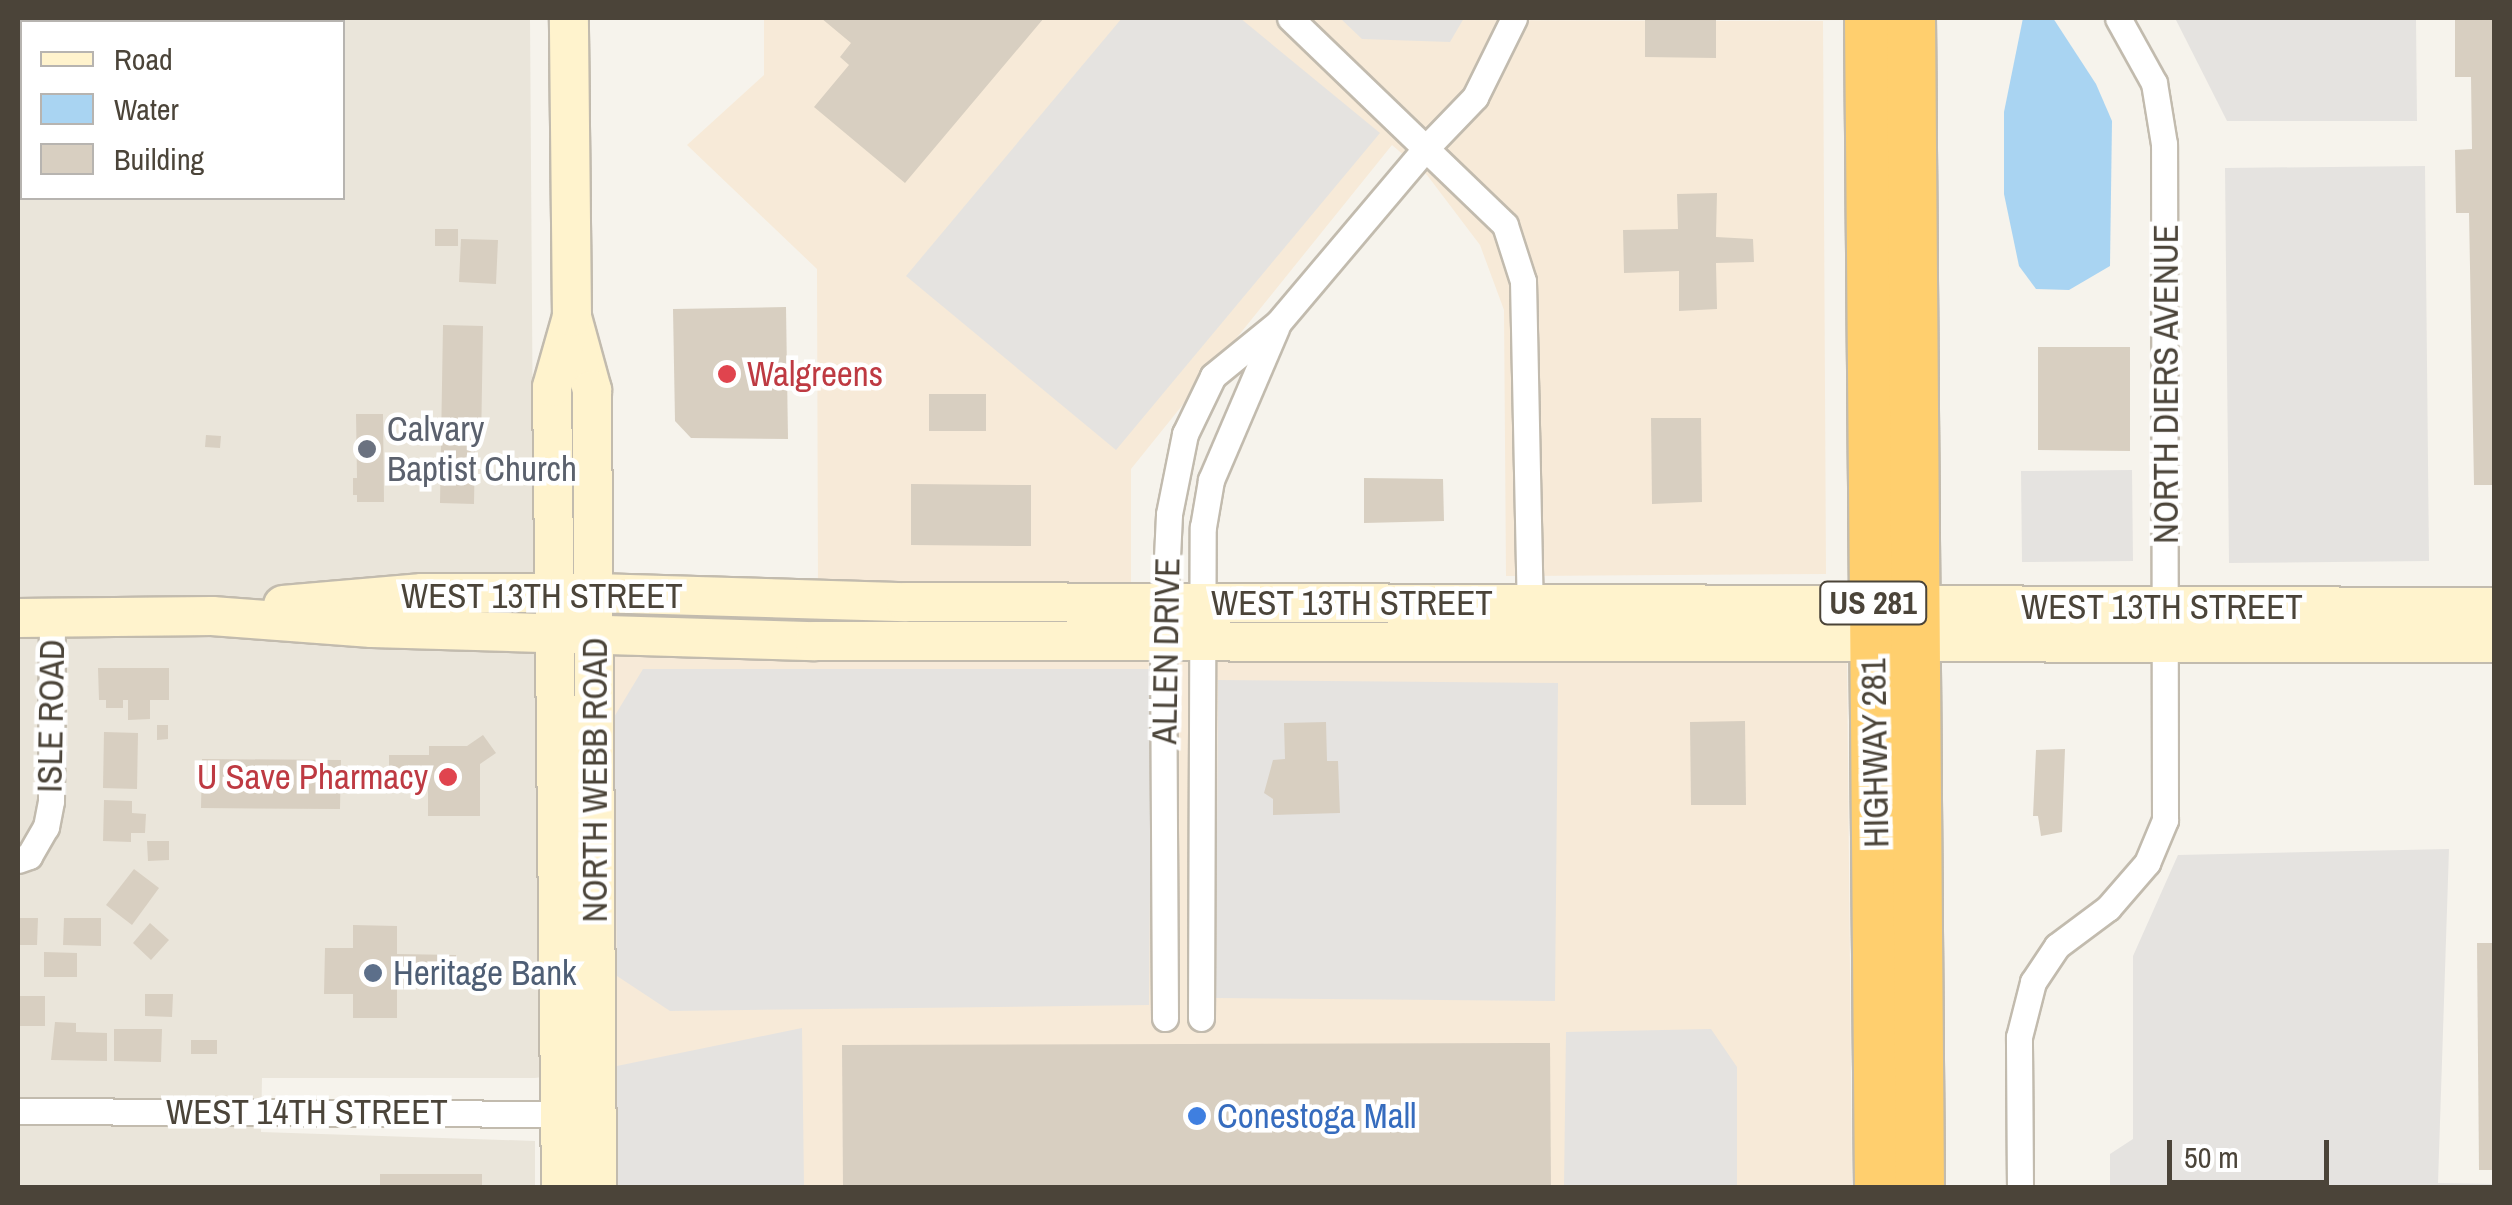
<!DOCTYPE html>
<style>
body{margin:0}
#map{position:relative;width:2512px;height:1205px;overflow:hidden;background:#f6f3ec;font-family:"Archivo Narrow",sans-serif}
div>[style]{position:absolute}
.residential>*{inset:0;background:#eae5da}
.commercial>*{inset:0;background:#f7ead8}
.parking>*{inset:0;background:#e5e3e0}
.water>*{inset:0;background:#a9d4f2}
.building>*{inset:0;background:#d8cfc1}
.roads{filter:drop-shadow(2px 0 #c2bbae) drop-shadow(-2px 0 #c2bbae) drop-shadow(0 2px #c2bbae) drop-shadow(0 -2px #c2bbae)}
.street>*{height:25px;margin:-12.5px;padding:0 12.5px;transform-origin:12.5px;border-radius:12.5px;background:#fff}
.secondary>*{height:38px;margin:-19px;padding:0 19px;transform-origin:19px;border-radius:19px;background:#fff3cd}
.highway>*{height:48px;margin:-24px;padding:0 24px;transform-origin:24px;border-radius:24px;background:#ffcf6e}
.dots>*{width:28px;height:28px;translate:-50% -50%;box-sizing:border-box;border:5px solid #fff;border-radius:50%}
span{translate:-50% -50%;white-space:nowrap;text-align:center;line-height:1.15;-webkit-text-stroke:9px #fff;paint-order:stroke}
.shield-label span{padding:2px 8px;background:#fff;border:2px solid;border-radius:8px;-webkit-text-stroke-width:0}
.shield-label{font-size:32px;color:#4b4439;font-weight:700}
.health-label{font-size:35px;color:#be3a42}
.left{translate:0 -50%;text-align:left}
.right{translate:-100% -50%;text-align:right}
.street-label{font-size:35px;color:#4b4439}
.worship-label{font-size:35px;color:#5b616d}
.service-label{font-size:35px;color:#4e5e75}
.shop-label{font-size:35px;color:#366cbe}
.frame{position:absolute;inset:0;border:20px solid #4b4439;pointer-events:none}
.legend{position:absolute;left:20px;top:20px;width:325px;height:180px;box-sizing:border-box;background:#fff;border:2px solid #b7b4b0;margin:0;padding:12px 18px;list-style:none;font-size:30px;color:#4b4439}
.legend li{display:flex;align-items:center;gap:20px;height:50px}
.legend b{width:50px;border:2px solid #b7b4b0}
.scale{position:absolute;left:2167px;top:1140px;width:162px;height:45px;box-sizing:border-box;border:5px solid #4b4439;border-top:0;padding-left:12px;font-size:30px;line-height:35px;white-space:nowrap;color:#4b4439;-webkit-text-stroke:8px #fff;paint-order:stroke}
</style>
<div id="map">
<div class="residential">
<i style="clip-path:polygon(evenodd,18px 18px,530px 18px,534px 600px,611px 648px,612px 1067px,535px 1078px,262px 1078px,261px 1132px,535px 1141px,535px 1187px,18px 1187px,18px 18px,22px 22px,342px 22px,342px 198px,22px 198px,22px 22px)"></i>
</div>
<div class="commercial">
<i style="clip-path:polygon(764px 18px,1823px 21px,1826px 574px,1506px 576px,1504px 310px,1480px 245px,1427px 175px,1392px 145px,1131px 469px,1131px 593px,818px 593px,817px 269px,687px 145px,764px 75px)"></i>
<i style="clip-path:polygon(611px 648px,1847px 652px,1852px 1187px,614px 1187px)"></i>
</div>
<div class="parking">
<i style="clip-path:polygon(1122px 18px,1240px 18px,1380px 133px,1116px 450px,906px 276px)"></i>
<i style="clip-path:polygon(1340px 18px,1464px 18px,1450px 42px,1362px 39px)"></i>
<i style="clip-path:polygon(2175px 18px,2416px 18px,2417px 121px,2227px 121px)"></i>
<i style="clip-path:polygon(2425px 166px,2429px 561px,2229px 563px,2225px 168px)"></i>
<i style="clip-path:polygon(2132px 470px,2133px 561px,2022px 562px,2021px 471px)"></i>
<i style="clip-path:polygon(643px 669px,1152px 669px,1149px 1005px,670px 1011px,617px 976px,614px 717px)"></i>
<i style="clip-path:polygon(1218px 680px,1558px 683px,1555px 1001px,1216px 998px)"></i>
<i style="clip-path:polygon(2449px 849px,2438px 1183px,2494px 1184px,2494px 1187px,2110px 1187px,2110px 1154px,2133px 1139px,2133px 956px,2178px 855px)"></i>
<i style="clip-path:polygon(802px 1028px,804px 1187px,614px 1187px,612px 1067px)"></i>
<i style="clip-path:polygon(1711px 1029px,1737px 1067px,1737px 1187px,1564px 1187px,1566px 1032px)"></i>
</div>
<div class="water">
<i style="clip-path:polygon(2023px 18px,2053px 18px,2096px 84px,2112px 121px,2110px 266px,2069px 290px,2036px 289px,2019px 266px,2004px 194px,2004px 112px)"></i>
</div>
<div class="building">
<i style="clip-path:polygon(821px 18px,1044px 18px,905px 183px,814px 107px,849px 65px,840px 57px,851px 43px)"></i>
<i style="clip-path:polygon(1645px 18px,1716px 18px,1716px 58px,1645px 57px)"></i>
<i style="clip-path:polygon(2455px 18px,2494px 18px,2494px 485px,2474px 485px,2469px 213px,2456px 213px,2455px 150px,2472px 149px,2471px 77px,2455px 77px)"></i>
<i style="clip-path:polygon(1717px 193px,1716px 237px,1753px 239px,1754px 262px,1716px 263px,1717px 309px,1679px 311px,1679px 271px,1624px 273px,1623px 230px,1678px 229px,1677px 194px)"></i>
<i style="clip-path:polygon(435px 229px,458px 229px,458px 246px,435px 246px)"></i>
<i style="clip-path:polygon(461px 239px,498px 240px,496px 284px,459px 282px)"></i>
<i style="clip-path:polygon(786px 307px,788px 439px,691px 438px,675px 421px,673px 309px)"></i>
<i style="clip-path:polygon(443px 325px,483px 326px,481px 446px,475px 446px,474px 504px,440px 503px)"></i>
<i style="clip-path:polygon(2038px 347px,2130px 347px,2130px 451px,2038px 450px)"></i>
<i style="clip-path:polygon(929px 394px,986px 394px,986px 431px,929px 431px)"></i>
<i style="clip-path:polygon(356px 414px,383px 414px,384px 502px,357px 502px,357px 495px,353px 495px,353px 478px,357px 478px)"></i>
<i style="clip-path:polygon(1651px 418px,1701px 418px,1702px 502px,1652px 504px)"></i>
<i style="clip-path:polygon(206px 435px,221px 436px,220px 448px,205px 447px)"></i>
<i style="clip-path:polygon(1364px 478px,1443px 479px,1444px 521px,1364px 523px)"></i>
<i style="clip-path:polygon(911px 484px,1031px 485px,1031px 546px,911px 545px)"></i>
<i style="clip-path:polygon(98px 668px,169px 668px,169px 700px,150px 700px,150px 719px,128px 720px,128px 700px,123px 700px,123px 708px,106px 708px,106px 700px,99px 700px)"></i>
<i style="clip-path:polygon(1745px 721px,1746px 805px,1691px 805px,1690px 722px)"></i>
<i style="clip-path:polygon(1326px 722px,1327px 761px,1338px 761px,1340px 813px,1273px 815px,1273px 799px,1264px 793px,1273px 760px,1285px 759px,1284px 723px)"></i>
<i style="clip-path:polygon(157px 725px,168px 725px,168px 739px,157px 740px)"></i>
<i style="clip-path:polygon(104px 732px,138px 733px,137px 789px,103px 788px)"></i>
<i style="clip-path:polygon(483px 735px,496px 753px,480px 764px,480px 816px,428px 816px,428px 785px,389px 785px,389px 755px,429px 755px,429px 746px,467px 746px)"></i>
<i style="clip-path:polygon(2065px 749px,2062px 832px,2041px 836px,2038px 816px,2033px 816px,2036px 750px)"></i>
<i style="clip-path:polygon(202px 759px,341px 760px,340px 809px,201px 808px)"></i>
<i style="clip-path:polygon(104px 800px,132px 801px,132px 813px,146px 814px,145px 833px,131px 833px,131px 842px,103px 841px)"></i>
<i style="clip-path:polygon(147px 841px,169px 841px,169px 860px,148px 861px)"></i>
<i style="clip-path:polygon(134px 869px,159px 888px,132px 925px,106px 905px)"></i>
<i style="clip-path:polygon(18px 918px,38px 918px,37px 945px,18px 945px)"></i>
<i style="clip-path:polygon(64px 918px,101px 918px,101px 946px,63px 945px)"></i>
<i style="clip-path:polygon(150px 923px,169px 940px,151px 960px,133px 943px)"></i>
<i style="clip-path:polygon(353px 925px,397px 926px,397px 954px,456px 955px,455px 989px,397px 988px,397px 1018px,353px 1018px,353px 994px,324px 994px,325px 948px,353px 948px)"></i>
<i style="clip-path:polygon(2477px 943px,2494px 943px,2494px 1170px,2479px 1170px)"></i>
<i style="clip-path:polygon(44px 952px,77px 953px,77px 977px,44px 977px)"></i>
<i style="clip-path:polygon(145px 994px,173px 994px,172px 1017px,145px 1016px)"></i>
<i style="clip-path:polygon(18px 996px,45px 996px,45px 1026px,18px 1026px)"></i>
<i style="clip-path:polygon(55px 1022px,76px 1023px,76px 1032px,107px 1033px,107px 1061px,51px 1060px)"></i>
<i style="clip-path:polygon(114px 1029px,162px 1029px,161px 1062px,114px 1061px)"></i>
<i style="clip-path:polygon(191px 1040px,217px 1040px,217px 1054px,191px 1054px)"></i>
<i style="clip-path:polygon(1550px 1043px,1551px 1188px,843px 1188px,842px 1045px)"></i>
<i style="clip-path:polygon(380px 1174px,482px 1174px,482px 1188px,380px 1188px)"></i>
</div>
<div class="roads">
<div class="street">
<i style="left:1290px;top:18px;width:298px;rotate:43.9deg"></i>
<i style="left:1505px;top:225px;width:59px;rotate:72.2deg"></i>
<i style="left:1523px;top:281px;width:323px;rotate:88.8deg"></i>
<i style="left:18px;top:860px;width:12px;rotate:-20deg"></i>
<i style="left:29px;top:856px;width:34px;rotate:-60deg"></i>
<i style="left:46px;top:827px;width:26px;rotate:-79deg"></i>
<i style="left:51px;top:801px;width:182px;rotate:-89.7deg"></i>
<i style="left:1165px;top:1018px;width:376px;rotate:-90.3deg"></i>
<i style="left:1163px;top:642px;width:128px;rotate:-87.3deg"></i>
<i style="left:1169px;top:514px;width:82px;rotate:-78.7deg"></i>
<i style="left:1185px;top:434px;width:64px;rotate:-64.2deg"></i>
<i style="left:1213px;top:376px;width:84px;rotate:-39.2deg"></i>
<i style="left:1278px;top:323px;width:229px;rotate:-49.8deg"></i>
<i style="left:1426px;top:148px;width:71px;rotate:-46.1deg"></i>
<i style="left:1475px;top:97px;width:88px;rotate:-63.7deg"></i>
<i style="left:1201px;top:1018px;width:491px;rotate:-89.8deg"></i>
<i style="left:1203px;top:527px;width:48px;rotate:-80.3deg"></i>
<i style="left:1211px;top:480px;width:165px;rotate:-66.8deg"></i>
<i style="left:18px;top:1111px;width:554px;rotate:0.31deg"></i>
<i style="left:2020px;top:1188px;width:151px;rotate:-90.4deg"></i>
<i style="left:2019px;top:1037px;width:57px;rotate:-75.7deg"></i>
<i style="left:2033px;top:982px;width:43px;rotate:-56.3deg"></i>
<i style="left:2057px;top:946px;width:64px;rotate:-36.7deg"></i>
<i style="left:2108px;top:908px;width:60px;rotate:-49.1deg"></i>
<i style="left:2147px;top:863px;width:47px;rotate:-67.3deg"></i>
<i style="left:2165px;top:820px;width:676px;rotate:-90.08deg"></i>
<i style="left:2164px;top:144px;width:62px;rotate:-99.3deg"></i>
<i style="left:2154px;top:83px;width:74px;rotate:-119deg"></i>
</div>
<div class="secondary">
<i style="left:572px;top:317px;width:76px;rotate:74.7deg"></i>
<i style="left:592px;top:390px;width:798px;rotate:89.64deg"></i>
<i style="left:283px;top:605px;width:140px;rotate:-4.9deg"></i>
<i style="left:422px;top:593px;width:173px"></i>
<i style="left:595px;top:593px;width:311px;rotate:1.7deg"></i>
<i style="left:906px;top:602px;width:1588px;rotate:0.18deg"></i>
<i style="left:18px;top:618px;width:194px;rotate:-0.6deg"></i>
<i style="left:212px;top:616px;width:160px;rotate:4.3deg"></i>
<i style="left:372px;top:628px;width:443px;rotate:1.7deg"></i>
<i style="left:815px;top:641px;width:1679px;rotate:0.07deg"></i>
<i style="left:561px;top:1188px;width:801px;rotate:-90.64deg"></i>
<i style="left:552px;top:387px;width:73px;rotate:-74.1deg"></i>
<i style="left:572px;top:317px;width:299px;rotate:-90.6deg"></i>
</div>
<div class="highway">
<i style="left:1869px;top:18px;width:1170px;rotate:89.51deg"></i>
<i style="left:1911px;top:18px;width:1170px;rotate:89.56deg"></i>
</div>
</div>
<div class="dots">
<i style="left:727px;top:374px;background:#e0444e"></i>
<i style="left:367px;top:449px;background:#6b7280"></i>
<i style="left:448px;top:777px;background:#e0444e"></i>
<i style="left:373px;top:973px;background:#5c6f8a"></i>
<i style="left:1197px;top:1116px;background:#3f7fe0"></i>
</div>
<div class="shield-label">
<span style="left:1873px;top:603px">US 281</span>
</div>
<div class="health-label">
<span class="left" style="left:747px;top:374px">Walgreens</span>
<span class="right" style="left:428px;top:777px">U Save Pharmacy</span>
</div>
<div class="street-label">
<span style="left:2166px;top:384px;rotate:-90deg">NORTH DIERS AVENUE</span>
<span style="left:542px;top:596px">WEST 13TH STREET</span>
<span style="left:1352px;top:603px">WEST 13TH STREET</span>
<span style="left:2162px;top:607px">WEST 13TH STREET</span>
<span style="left:1166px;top:651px;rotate:-89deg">ALLEN DRIVE</span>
<span style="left:51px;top:716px;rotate:-89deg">ISLE ROAD</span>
<span style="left:1875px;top:753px;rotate:-91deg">HIGHWAY 281</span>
<span style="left:595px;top:780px;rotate:-90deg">NORTH WEBB ROAD</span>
<span style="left:307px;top:1112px">WEST 14TH STREET</span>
</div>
<div class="worship-label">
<span class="left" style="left:387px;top:449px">Calvary<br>Baptist Church</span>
</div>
<div class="service-label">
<span class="left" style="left:393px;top:973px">Heritage Bank</span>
</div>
<div class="shop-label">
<span class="left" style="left:1217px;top:1116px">Conestoga Mall</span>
</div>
<div class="frame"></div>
<ul class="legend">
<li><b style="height:12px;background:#fff3cd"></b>Road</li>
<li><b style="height:28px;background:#a9d4f2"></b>Water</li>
<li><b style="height:28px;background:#d8cfc1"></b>Building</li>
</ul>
<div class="scale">50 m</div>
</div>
